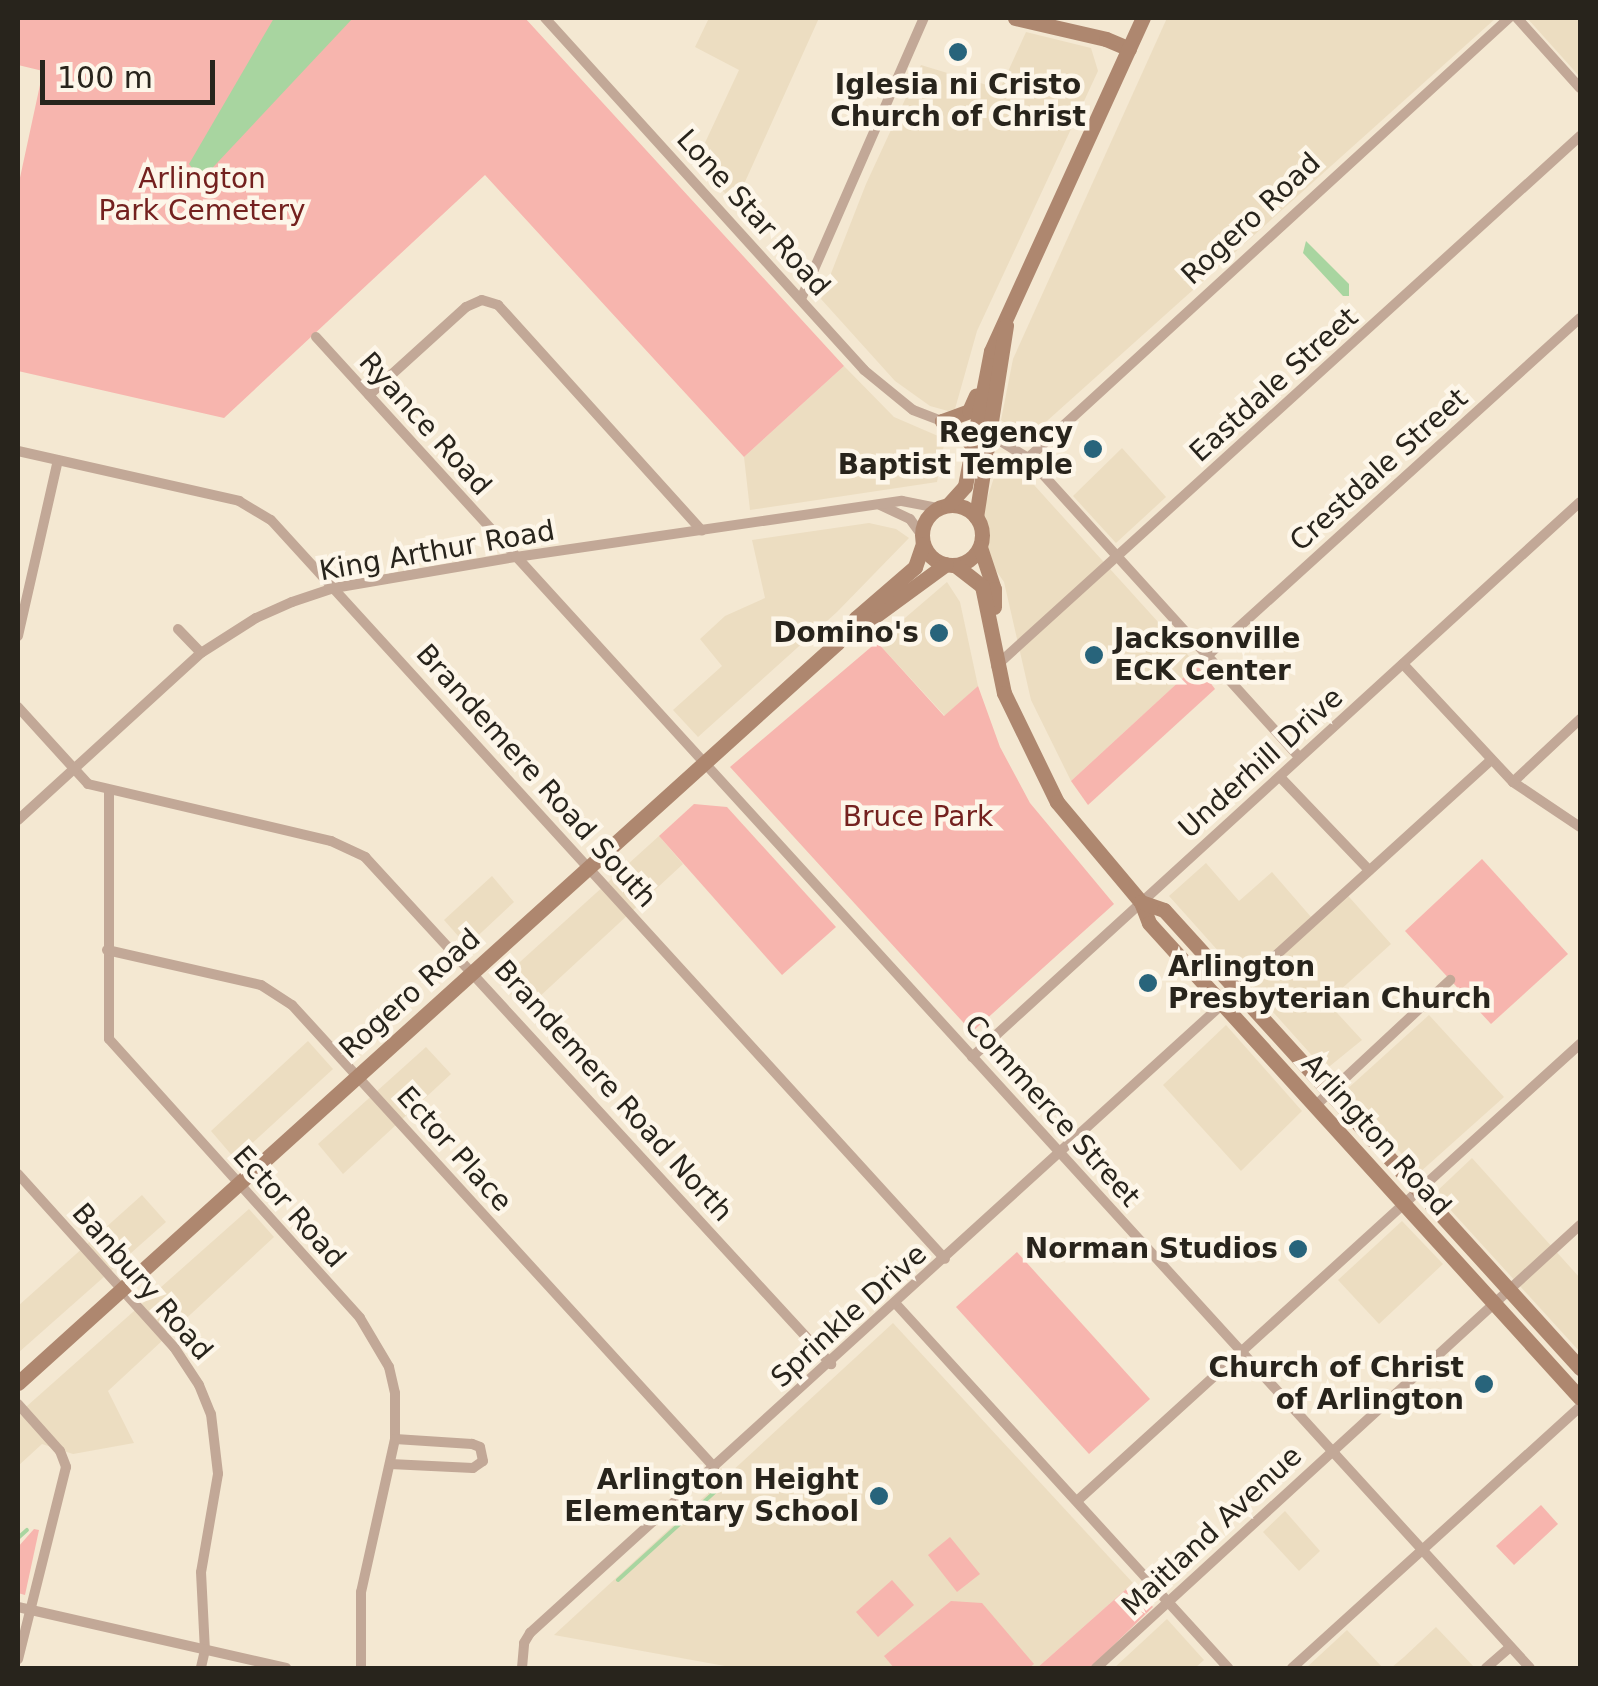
<!DOCTYPE html>
<style>
body{margin:0}
#map{position:relative;width:1598px;height:1686px;overflow:hidden;background:#f4e8d2;font-family:"DejaVu Sans",sans-serif}
div>[style]{position:absolute}
.built>*{inset:0;background:#ecddc1}
.green>*{inset:0;background:#f7b5ae}
.water>*{inset:0;background:#a8d5a0}
.stream>*{height:4px;margin:-2px;padding:0 2px;transform-origin:2px;border-radius:2px;background:#a8d5a0}
.street>*{height:10px;margin:-5px;padding:0 5px;transform-origin:5px;border-radius:5px;background:#c2a897}
.secondary>*{height:15px;margin:-7.5px;padding:0 7.5px;transform-origin:7.5px;border-radius:7.5px;background:#ae876f}
.secondary>.ring{margin:-7.5px;padding:0;box-sizing:content-box;background:none;border:15px solid #ae876f;border-radius:50%}
.dots>*{width:28px;height:28px;translate:-50% -50%;box-sizing:border-box;border:5px solid #fdf6e9;border-radius:50%}
span{translate:-50% -50%;white-space:nowrap;text-align:center;line-height:1.15;-webkit-text-stroke:9px #fdf6e9;paint-order:stroke}
.poi-label{font-size:28px;color:#28241c;font-weight:700}
.right{translate:-100% -50%;text-align:right}
.left{translate:0 -50%;text-align:left}
.park-label{font-size:28px;color:#74211f}
.street-label{font-size:28px;color:#28241c}
.frame{position:absolute;inset:0;border:20px solid #28241c;pointer-events:none}
.scale{position:absolute;left:40px;top:60px;width:175px;height:45px;box-sizing:border-box;border:5px solid #28241c;border-top:0;padding-left:12px;font-size:30px;line-height:35px;white-space:nowrap;color:#28241c;-webkit-text-stroke:8px #fdf6e9;paint-order:stroke}
</style>
<div id="map">
<div class="built">
<i style="clip-path:polygon(709px 18px,819px 18px,735px 204px,696px 162px,739px 70px,695px 47px)"></i>
<i style="clip-path:polygon(1167px 18px,1496px 18px,1028px 438px,1001px 420px,1013px 359px)"></i>
<i style="clip-path:polygon(1527px 18px,1580px 18px,1580px 77px)"></i>
<i style="clip-path:polygon(1026px 32px,1091px 48px,1098px 71px,977px 331px,955px 409px,948px 411px,930px 406px,895px 381px,821px 299px,866px 184px,921px 65px,1000px 89px)"></i>
<i style="clip-path:polygon(844px 366px,894px 417px,945px 439px,937px 482px,750px 510px,744px 457px)"></i>
<i style="clip-path:polygon(1122px 448px,1166px 497px,1116px 543px,1073px 496px)"></i>
<i style="clip-path:polygon(1001px 456px,1025px 475px,1197px 665px,1071px 781px,1031px 700px,1004px 582px,974px 539px)"></i>
<i style="clip-path:polygon(869px 523px,896px 529px,909px 538px,837px 612px,698px 737px,673px 710px,722px 666px,700px 639px,725px 616px,765px 598px,752px 540px)"></i>
<i style="clip-path:polygon(947px 582px,960px 602px,978px 686px,945px 716px,877px 642px)"></i>
<i style="clip-path:polygon(659px 836px,683px 864px,525px 1010px,499px 981px)"></i>
<i style="clip-path:polygon(1206px 863px,1239px 901px,1272px 872px,1311px 917px,1342px 889px,1391px 944px,1327px 1002px,1362px 1040px,1325px 1070px,1169px 896px)"></i>
<i style="clip-path:polygon(492px 876px,514px 902px,467px 946px,444px 920px)"></i>
<i style="clip-path:polygon(1429px 1015px,1504px 1097px,1419px 1173px,1345px 1091px)"></i>
<i style="clip-path:polygon(1226px 1025px,1302px 1111px,1241px 1171px,1163px 1085px)"></i>
<i style="clip-path:polygon(308px 1041px,333px 1069px,235px 1159px,211px 1131px)"></i>
<i style="clip-path:polygon(426px 1047px,451px 1074px,343px 1174px,318px 1144px)"></i>
<i style="clip-path:polygon(1472px 1158px,1580px 1278px,1580px 1352px,1435px 1193px)"></i>
<i style="clip-path:polygon(142px 1195px,166px 1222px,18px 1353px,18px 1306px)"></i>
<i style="clip-path:polygon(249px 1209px,274px 1237px,108px 1391px,134px 1443px,73px 1454px,42px 1444px,18px 1466px,18px 1414px)"></i>
<i style="clip-path:polygon(1402px 1221px,1443px 1264px,1379px 1324px,1338px 1280px)"></i>
<i style="clip-path:polygon(893px 1323px,1133px 1583px,1037px 1668px,736px 1668px,554px 1635px)"></i>
<i style="clip-path:polygon(1285px 1511px,1320px 1551px,1299px 1571px,1263px 1532px)"></i>
<i style="clip-path:polygon(1167px 1619px,1204px 1660px,1195px 1668px,1114px 1668px)"></i>
<i style="clip-path:polygon(1436px 1627px,1475px 1668px,1391px 1668px,1404px 1657px)"></i>
<i style="clip-path:polygon(1347px 1630px,1383px 1668px,1306px 1668px)"></i>
</div>
<div class="green">
<i style="clip-path:polygon(18px 18px,525px 18px,844px 366px,744px 457px,485px 175px,224px 418px,18px 371px,18px 187px,43px 71px,18px 65px)"></i>
<i style="clip-path:polygon(877px 642px,944px 716px,978px 686px,1000px 747px,1030px 803px,1114px 904px,972px 1032px,730px 767px)"></i>
<i style="clip-path:polygon(1197px 665px,1215px 689px,1088px 805px,1071px 781px)"></i>
<i style="clip-path:polygon(694px 804px,727px 807px,836px 927px,782px 975px,659px 836px)"></i>
<i style="clip-path:polygon(1482px 859px,1568px 954px,1491px 1024px,1405px 931px)"></i>
<i style="clip-path:polygon(1017px 1252px,1150px 1399px,1089px 1454px,956px 1307px)"></i>
<i style="clip-path:polygon(1541px 1505px,1558px 1524px,1514px 1565px,1496px 1546px)"></i>
<i style="clip-path:polygon(34px 1529px,39px 1530px,25px 1595px,18px 1593px,18px 1547px)"></i>
<i style="clip-path:polygon(950px 1537px,980px 1574px,957px 1592px,928px 1555px)"></i>
<i style="clip-path:polygon(892px 1580px,914px 1605px,878px 1637px,856px 1612px)"></i>
<i style="clip-path:polygon(1133px 1583px,1153px 1607px,1090px 1668px,1037px 1668px)"></i>
<i style="clip-path:polygon(951px 1601px,982px 1603px,1034px 1664px,1029px 1668px,894px 1668px,884px 1656px)"></i>
</div>
<div class="water">
<i style="clip-path:polygon(274px 18px,353px 18px,201px 180px,189px 164px)"></i>
<i style="clip-path:polygon(1306px 241px,1349px 284px,1349px 296px,1343px 296px,1303px 253px)"></i>
</div>
<div class="stream">
<i style="left:18px;top:1538px;width:12px;rotate:-42deg"></i>
<i style="left:618px;top:1580px;width:135px;rotate:-42.3deg"></i>
</div>
<div class="street">
<i style="left:545px;top:18px;width:475px;rotate:47.8deg"></i>
<i style="left:864px;top:370px;width:63px;rotate:39.2deg"></i>
<i style="left:913px;top:410px;width:31px;rotate:21deg"></i>
<i style="left:1517px;top:18px;width:94px;rotate:48deg"></i>
<i style="left:801px;top:299px;width:307px;rotate:-66.4deg"></i>
<i style="left:316px;top:337px;width:1801px;rotate:47.63deg"></i>
<i style="left:369px;top:395px;width:131px;rotate:-42.2deg"></i>
<i style="left:466px;top:307px;width:17px;rotate:-24deg"></i>
<i style="left:482px;top:300px;width:17px;rotate:17deg"></i>
<i style="left:498px;top:305px;width:304px;rotate:47.9deg"></i>
<i style="left:989px;top:434px;width:46px;rotate:31.6deg"></i>
<i style="left:1028px;top:458px;width:404px;rotate:47.8deg"></i>
<i style="left:18px;top:451px;width:227px;rotate:12.7deg"></i>
<i style="left:239px;top:501px;width:37px;rotate:31deg"></i>
<i style="left:271px;top:520px;width:1000px;rotate:47.63deg"></i>
<i style="left:1028px;top:458px;width:652px;rotate:-42.45deg"></i>
<i style="left:880px;top:505px;width:33px;rotate:25deg"></i>
<i style="left:910px;top:519px;width:19px;rotate:54deg"></i>
<i style="left:178px;top:629px;width:33px;rotate:46deg"></i>
<i style="left:18px;top:636px;width:180px;rotate:-77.2deg"></i>
<i style="left:1207px;top:656px;width:503px;rotate:-42.18deg"></i>
<i style="left:1403px;top:664px;width:161px;rotate:47deg"></i>
<i style="left:1513px;top:782px;width:81px;rotate:33.9deg"></i>
<i style="left:996px;top:666px;width:789px;rotate:-42.22deg"></i>
<i style="left:18px;top:707px;width:104px;rotate:47.7deg"></i>
<i style="left:88px;top:784px;width:250px;rotate:13.2deg"></i>
<i style="left:331px;top:841px;width:38px;rotate:25deg"></i>
<i style="left:365px;top:857px;width:689px;rotate:47.41deg"></i>
<i style="left:1280px;top:777px;width:129px;rotate:46.3deg"></i>
<i style="left:1513px;top:782px;width:92px;rotate:-43.2deg"></i>
<i style="left:109px;top:792px;width:247px;rotate:90deg"></i>
<i style="left:109px;top:1039px;width:375px;rotate:48deg"></i>
<i style="left:360px;top:1318px;width:57px;rotate:59.4deg"></i>
<i style="left:389px;top:1367px;width:27px;rotate:77deg"></i>
<i style="left:395px;top:1393px;width:46px;rotate:90deg"></i>
<i style="left:395px;top:1439px;width:157px;rotate:102.5deg"></i>
<i style="left:361px;top:1592px;width:76px;rotate:90deg"></i>
<i style="left:18px;top:820px;width:248px;rotate:-42.4deg"></i>
<i style="left:201px;top:653px;width:65px;rotate:-32.5deg"></i>
<i style="left:256px;top:618px;width:39px;rotate:-24deg"></i>
<i style="left:292px;top:602px;width:44px;rotate:-18.4deg"></i>
<i style="left:334px;top:588px;width:185px;rotate:-9.7deg"></i>
<i style="left:516px;top:557px;width:390px;rotate:-8.3deg"></i>
<i style="left:902px;top:501px;width:37px;rotate:11deg"></i>
<i style="left:107px;top:950px;width:158px;rotate:12.8deg"></i>
<i style="left:261px;top:985px;width:37px;rotate:33deg"></i>
<i style="left:292px;top:1005px;width:626px;rotate:47.59deg"></i>
<i style="left:972px;top:1057px;width:823px;rotate:-42.39deg"></i>
<i style="left:1315px;top:1106px;width:185px;rotate:-43deg"></i>
<i style="left:18px;top:1174px;width:233px;rotate:48deg"></i>
<i style="left:174px;top:1347px;width:45px;rotate:56.7deg"></i>
<i style="left:199px;top:1385px;width:31px;rotate:68deg"></i>
<i style="left:211px;top:1414px;width:60px;rotate:83.3deg"></i>
<i style="left:218px;top:1474px;width:99px;rotate:99.8deg"></i>
<i style="left:201px;top:1572px;width:78px;rotate:87.1deg"></i>
<i style="left:205px;top:1650px;width:18px;rotate:103deg"></i>
<i style="left:896px;top:1304px;width:493px;rotate:47.6deg"></i>
<i style="left:18px;top:1404px;width:63px;rotate:48.2deg"></i>
<i style="left:60px;top:1451px;width:17px;rotate:69deg"></i>
<i style="left:66px;top:1467px;width:198px;rotate:104deg"></i>
<i style="left:390px;top:1464px;width:83px;rotate:2.8deg"></i>
<i style="left:473px;top:1468px;width:12px;rotate:-35deg"></i>
<i style="left:483px;top:1461px;width:14px;rotate:-102deg"></i>
<i style="left:480px;top:1447px;width:9px;rotate:-159deg"></i>
<i style="left:472px;top:1444px;width:77px;rotate:-176.3deg"></i>
<i style="left:1077px;top:1501px;width:680px;rotate:-42.26deg"></i>
<i style="left:18px;top:1607px;width:275px;rotate:12.8deg"></i>
<i style="left:522px;top:1668px;width:25px;rotate:-85deg"></i>
<i style="left:524px;top:1643px;width:12px;rotate:-59deg"></i>
<i style="left:530px;top:1633px;width:1298px;rotate:-42.25deg"></i>
<i style="left:1096px;top:1668px;width:656px;rotate:-42.47deg"></i>
<i style="left:1292px;top:1668px;width:389px;rotate:-42.2deg"></i>
<i style="left:1486px;top:1668px;width:32px;rotate:-41deg"></i>
</div>
<div class="secondary">
<i style="left:1015px;top:18px;width:93px;rotate:13deg"></i>
<i style="left:1106px;top:39px;width:25px;rotate:23deg"></i>
<i style="left:942px;top:421px;width:29px;rotate:-20deg"></i>
<i style="left:969px;top:411px;width:17px;rotate:-66deg"></i>
<i style="left:942px;top:421px;width:26px;rotate:31deg"></i>
<i style="left:964px;top:434px;width:14px;rotate:56deg"></i>
<i class="ring" style="left:922px;top:505px;width:45px;height:45px"></i>
<i style="left:948px;top:505px;width:25px;rotate:-48deg"></i>
<i style="left:965px;top:486px;width:137px;rotate:-79.1deg"></i>
<i style="left:991px;top:351px;width:366px;rotate:-65.5deg"></i>
<i style="left:976px;top:517px;width:194px;rotate:-81.1deg"></i>
<i style="left:980px;top:547px;width:44px;rotate:71.6deg"></i>
<i style="left:994px;top:589px;width:18px;rotate:90deg"></i>
<i style="left:955px;top:565px;width:34px;rotate:38deg"></i>
<i style="left:982px;top:586px;width:109px;rotate:78.4deg"></i>
<i style="left:1004px;top:693px;width:121px;rotate:64.1deg"></i>
<i style="left:1057px;top:802px;width:131px;rotate:50deg"></i>
<i style="left:1141px;top:902px;width:22px;rotate:69deg"></i>
<i style="left:1149px;top:923px;width:641px;rotate:47.78deg"></i>
<i style="left:845px;top:638px;width:125px;rotate:-36.2deg"></i>
<i style="left:1141px;top:902px;width:24px;rotate:19deg"></i>
<i style="left:1164px;top:910px;width:619px;rotate:47.75deg"></i>
<i style="left:18px;top:1383px;width:1104px;rotate:-42.1deg"></i>
<i style="left:837px;top:643px;width:31px;rotate:-53deg"></i>
<i style="left:856px;top:618px;width:78px;rotate:-40.8deg"></i>
<i style="left:915px;top:567px;width:24px;rotate:-71deg"></i>
</div>
<div class="dots">
<i style="left:958px;top:52px;background:#28647b"></i>
<i style="left:1093px;top:449px;background:#28647b"></i>
<i style="left:939px;top:633px;background:#28647b"></i>
<i style="left:1094px;top:655px;background:#28647b"></i>
<i style="left:1148px;top:983px;background:#28647b"></i>
<i style="left:1298px;top:1249px;background:#28647b"></i>
<i style="left:1484px;top:1384px;background:#28647b"></i>
<i style="left:879px;top:1496px;background:#28647b"></i>
</div>
<div class="poi-label">
<span style="left:958px;top:101px">Iglesia ni Cristo<br>Church of Christ</span>
<span class="right" style="left:1073px;top:449px">Regency<br>Baptist Temple</span>
<span class="right" style="left:919px;top:633px">Domino's</span>
<span class="left" style="left:1114px;top:655px">Jacksonville<br>ECK Center</span>
<span class="left" style="left:1168px;top:983px">Arlington<br>Presbyterian Church</span>
<span class="right" style="left:1278px;top:1249px">Norman Studios</span>
<span class="right" style="left:1464px;top:1384px">Church of Christ<br>of Arlington</span>
<span class="right" style="left:859px;top:1496px">Arlington Height<br>Elementary School</span>
</div>
<div class="park-label">
<span style="left:202px;top:195px">Arlington<br>Park Cemetery</span>
<span style="left:918px;top:817px">Bruce Park</span>
</div>
<div class="street-label">
<span style="left:753px;top:213px;rotate:48deg">Lone Star Road</span>
<span style="left:1251px;top:219px;rotate:-43deg">Rogero Road</span>
<span style="left:1274px;top:385px;rotate:-42deg">Eastdale Street</span>
<span style="left:425px;top:424px;rotate:48deg">Ryance Road</span>
<span style="left:1379px;top:470px;rotate:-42deg">Crestdale Street</span>
<span style="left:437px;top:551px;rotate:-10deg">King Arthur Road</span>
<span style="left:1261px;top:763px;rotate:-42deg">Underhill Drive</span>
<span style="left:536px;top:776px;rotate:48deg">Brandemere Road South</span>
<span style="left:410px;top:994px;rotate:-42deg">Rogero Road</span>
<span style="left:613px;top:1091px;rotate:48deg">Brandemere Road North</span>
<span style="left:1052px;top:1111px;rotate:48deg">Commerce Street</span>
<span style="left:1376px;top:1135px;rotate:48deg">Arlington Road</span>
<span style="left:454px;top:1149px;rotate:48deg">Ector Place</span>
<span style="left:289px;top:1207px;rotate:48deg">Ector Road</span>
<span style="left:142px;top:1282px;rotate:49deg">Banbury Road</span>
<span style="left:849px;top:1316px;rotate:-42deg">Sprinkle Drive</span>
<span style="left:1212px;top:1531px;rotate:-43deg">Maitland Avenue</span>
</div>
<div class="frame"></div>
<div class="scale">100 m</div>
</div>
